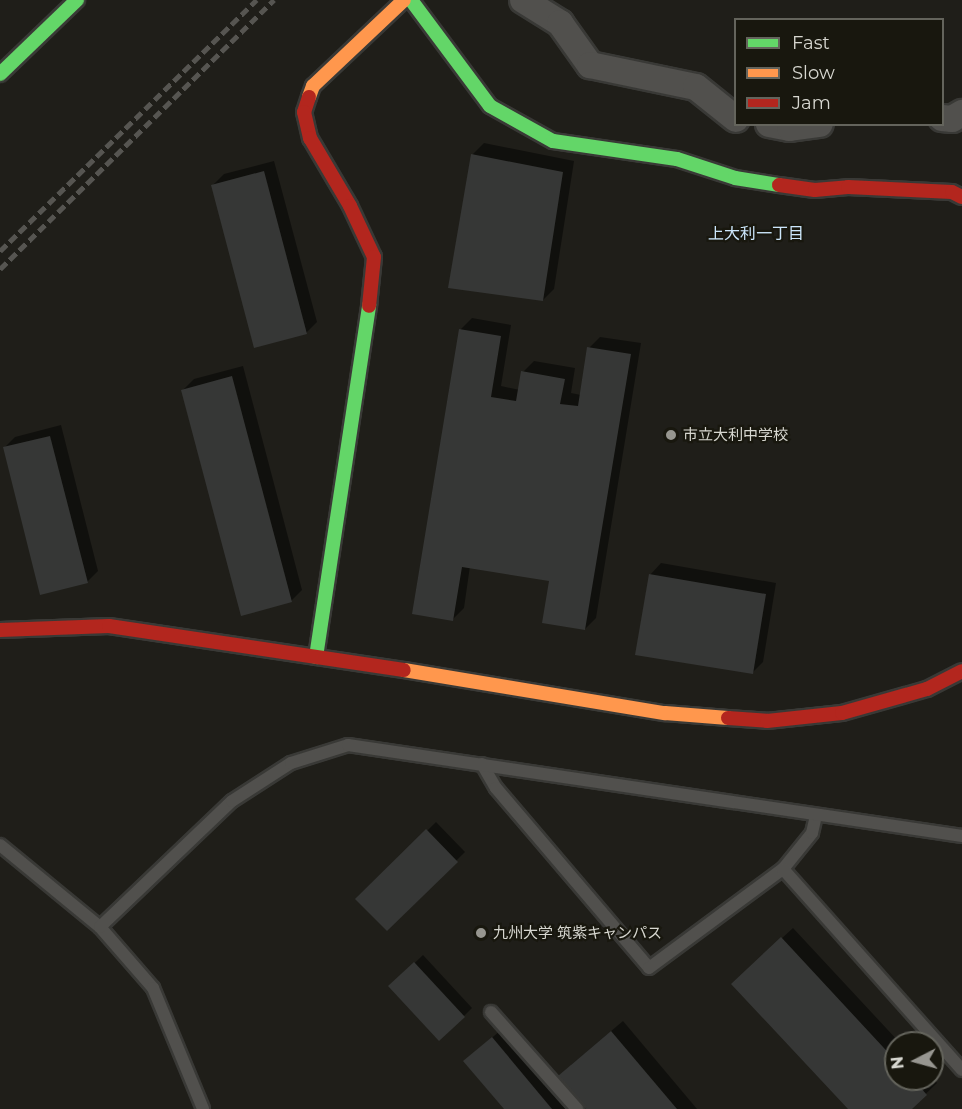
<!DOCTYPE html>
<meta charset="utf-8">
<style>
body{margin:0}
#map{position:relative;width:962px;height:1109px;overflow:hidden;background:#1f1e19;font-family:Montserrat,"Noto Sans JP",sans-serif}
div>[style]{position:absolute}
.shadow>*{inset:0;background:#0007}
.building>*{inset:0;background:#363736}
.roads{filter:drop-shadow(2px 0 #393936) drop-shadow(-2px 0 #393936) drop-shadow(0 2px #393936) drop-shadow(0 -2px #393936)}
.lane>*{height:12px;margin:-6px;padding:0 6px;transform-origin:6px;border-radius:6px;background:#51504d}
.street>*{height:26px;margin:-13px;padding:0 13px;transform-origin:13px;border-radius:13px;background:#51504d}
.fast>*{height:14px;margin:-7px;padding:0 7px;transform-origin:7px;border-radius:7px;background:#63d668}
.slow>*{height:14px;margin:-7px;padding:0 7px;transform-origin:7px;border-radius:7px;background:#ff974d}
.jam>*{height:14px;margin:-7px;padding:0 7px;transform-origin:7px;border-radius:7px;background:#b3261e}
.rail>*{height:4.5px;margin-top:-2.25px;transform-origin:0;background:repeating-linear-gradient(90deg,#565551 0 9px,transparent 0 13.5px)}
.dots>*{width:16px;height:16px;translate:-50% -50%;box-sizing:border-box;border:3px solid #18170e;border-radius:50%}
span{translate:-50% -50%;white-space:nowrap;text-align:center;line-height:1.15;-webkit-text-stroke:4.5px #18170e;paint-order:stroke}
.poi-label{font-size:15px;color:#d7d7d0}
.left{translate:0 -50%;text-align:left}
.neighbourhood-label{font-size:16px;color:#cce6fb}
.legend{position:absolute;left:734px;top:18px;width:210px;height:108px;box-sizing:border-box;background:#18170e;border:2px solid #64645c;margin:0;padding:8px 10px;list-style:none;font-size:18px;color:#d7d7d0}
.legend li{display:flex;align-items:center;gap:12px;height:30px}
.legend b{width:30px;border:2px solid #64645c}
.north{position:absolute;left:884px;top:1031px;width:60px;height:60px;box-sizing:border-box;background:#18170e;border:2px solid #64645c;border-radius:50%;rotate:264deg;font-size:16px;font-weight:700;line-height:24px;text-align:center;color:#d7d7d0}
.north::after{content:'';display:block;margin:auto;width:21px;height:27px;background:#979690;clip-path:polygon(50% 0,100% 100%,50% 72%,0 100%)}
</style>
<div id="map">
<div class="shadow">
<i style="clip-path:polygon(484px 143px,574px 161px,554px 289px,543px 300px,473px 154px)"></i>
<i style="clip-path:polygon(274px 161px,317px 322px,306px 333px,213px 185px,224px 174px)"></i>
<i style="clip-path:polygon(472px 318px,511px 325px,501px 386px,520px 390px,523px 372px,534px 361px,575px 368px,571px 393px,581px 395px,589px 348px,600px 337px,641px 343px,596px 618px,585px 629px,551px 580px,470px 566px,464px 608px,453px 619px,461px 329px)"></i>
<i style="clip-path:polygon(243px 366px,302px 590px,291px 601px,183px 390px,194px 379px)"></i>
<i style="clip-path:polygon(61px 425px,98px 571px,87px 582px,4px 448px,15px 437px)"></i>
<i style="clip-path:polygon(661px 563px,776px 583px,763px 662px,752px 673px,650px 575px)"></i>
<i style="clip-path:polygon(436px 822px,465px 852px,387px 929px,358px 899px)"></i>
<i style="clip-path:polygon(793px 928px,900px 1043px,896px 1043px,896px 1079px,932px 1077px,937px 1083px,910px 1109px,850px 1109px,744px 973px)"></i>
<i style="clip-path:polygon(423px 955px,472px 1008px,464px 1016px,399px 978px)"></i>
<i style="clip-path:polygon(623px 1021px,697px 1109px,588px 1109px,571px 1065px)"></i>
<i style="clip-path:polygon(501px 1030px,567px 1109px,506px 1109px,474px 1053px)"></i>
</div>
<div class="building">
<i style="clip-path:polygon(471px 154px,563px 172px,543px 301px,448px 288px)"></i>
<i style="clip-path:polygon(264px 171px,307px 334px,254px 348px,211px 185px)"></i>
<i style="clip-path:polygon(459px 329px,501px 336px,491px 397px,516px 401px,521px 371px,565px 379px,560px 404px,578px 406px,587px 347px,631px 354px,585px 630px,542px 623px,549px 581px,462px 567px,453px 621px,412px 614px)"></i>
<i style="clip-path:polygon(232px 376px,292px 602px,241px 616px,181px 390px)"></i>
<i style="clip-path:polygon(50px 436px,88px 583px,40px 595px,3px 447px)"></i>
<i style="clip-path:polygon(649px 574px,766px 594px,753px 674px,635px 655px)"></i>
<i style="clip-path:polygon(426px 829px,458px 862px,387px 931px,355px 899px)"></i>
<i style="clip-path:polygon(781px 937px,896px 1061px,896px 1079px,913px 1079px,927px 1095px,912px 1109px,848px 1109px,731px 984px)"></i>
<i style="clip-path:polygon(414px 962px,465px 1017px,439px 1041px,388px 986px)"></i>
<i style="clip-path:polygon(611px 1031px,677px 1109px,586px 1109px,558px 1076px)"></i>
<i style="clip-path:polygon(492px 1037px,552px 1109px,504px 1109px,463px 1061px)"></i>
</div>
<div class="roads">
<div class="lane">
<i style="left:482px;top:764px;width:28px;rotate:60deg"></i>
<i style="left:496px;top:788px;width:236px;rotate:49.6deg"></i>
<i style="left:649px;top:968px;width:167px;rotate:-36.5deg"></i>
<i style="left:783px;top:869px;width:46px;rotate:-51.1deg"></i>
<i style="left:812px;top:833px;width:18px;rotate:-77deg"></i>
<i style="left:0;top:845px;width:129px;rotate:39.4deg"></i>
<i style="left:100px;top:927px;width:81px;rotate:49deg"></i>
<i style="left:153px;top:988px;width:131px;rotate:67.5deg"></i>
<i style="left:783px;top:869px;width:269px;rotate:48.3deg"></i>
<i style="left:100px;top:927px;width:182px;rotate:-43.7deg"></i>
<i style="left:232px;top:801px;width:70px;rotate:-32.8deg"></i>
<i style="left:291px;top:763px;width:60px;rotate:-17.5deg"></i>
<i style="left:348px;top:745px;width:621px;rotate:8.43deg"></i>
<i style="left:491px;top:1012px;width:130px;rotate:48.4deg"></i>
</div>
<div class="street">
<i style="left:523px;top:0;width:44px;rotate:31.9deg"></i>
<i style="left:560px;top:23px;width:52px;rotate:54.5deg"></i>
<i style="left:590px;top:65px;width:108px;rotate:11.7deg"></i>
<i style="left:696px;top:87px;width:51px;rotate:38.7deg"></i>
<i style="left:942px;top:118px;width:10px;rotate:6deg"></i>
<i style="left:952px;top:119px;width:12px;rotate:-31deg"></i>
<i style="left:769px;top:124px;width:21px;rotate:11deg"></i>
<i style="left:790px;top:128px;width:30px;rotate:-8deg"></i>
</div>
<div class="fast">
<i style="left:411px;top:0;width:132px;rotate:53.3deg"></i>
<i style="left:490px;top:106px;width:72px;rotate:29.1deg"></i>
<i style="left:553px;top:141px;width:125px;rotate:8.3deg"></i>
<i style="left:677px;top:159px;width:61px;rotate:18.1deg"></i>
<i style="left:735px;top:178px;width:45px;rotate:9deg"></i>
<i style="left:0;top:74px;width:107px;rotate:-43.9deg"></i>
<i style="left:316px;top:657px;width:355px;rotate:-81.4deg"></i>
</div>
<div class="slow">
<i style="left:309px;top:97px;width:12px;rotate:-70deg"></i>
<i style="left:313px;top:86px;width:125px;rotate:-43.4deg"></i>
<i style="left:404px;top:670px;width:265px;rotate:9.4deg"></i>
<i style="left:665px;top:713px;width:63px;rotate:4.5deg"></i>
</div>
<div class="jam">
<i style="left:309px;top:97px;width:16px;rotate:108deg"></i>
<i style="left:304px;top:112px;width:27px;rotate:77deg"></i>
<i style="left:310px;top:138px;width:79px;rotate:59.5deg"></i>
<i style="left:350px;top:206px;width:56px;rotate:64.8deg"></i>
<i style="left:374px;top:257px;width:49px;rotate:95.8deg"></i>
<i style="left:779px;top:185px;width:36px;rotate:8deg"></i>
<i style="left:815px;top:190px;width:33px;rotate:-5deg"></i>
<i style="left:848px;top:187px;width:104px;rotate:2.8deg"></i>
<i style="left:952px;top:192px;width:11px;rotate:27deg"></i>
<i style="left:0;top:630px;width:109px;rotate:-2.1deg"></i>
<i style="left:109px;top:626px;width:298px;rotate:8.5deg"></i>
<i style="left:728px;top:718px;width:39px;rotate:4deg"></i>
<i style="left:767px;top:721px;width:75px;rotate:-6.1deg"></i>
<i style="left:842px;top:713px;width:88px;rotate:-15.8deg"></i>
<i style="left:927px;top:689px;width:39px;rotate:-27deg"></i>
</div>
</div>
<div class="rail">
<i style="left:0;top:251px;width:359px;rotate:-44.4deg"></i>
<i style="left:0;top:269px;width:384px;rotate:-44.5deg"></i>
</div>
<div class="dots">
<i style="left:671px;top:435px;background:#979690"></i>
<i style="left:481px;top:933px;background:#979690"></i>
</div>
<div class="poi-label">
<span class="left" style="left:683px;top:435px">市立大利中学校</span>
<span class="left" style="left:493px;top:933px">九州大学 筑紫キャンパス</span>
</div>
<div class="neighbourhood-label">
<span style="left:756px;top:234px">上大利一丁目</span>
</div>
<ul class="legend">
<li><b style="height:8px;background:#63d668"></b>Fast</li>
<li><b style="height:8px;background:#ff974d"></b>Slow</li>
<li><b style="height:8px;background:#b3261e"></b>Jam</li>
</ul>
<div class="north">N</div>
</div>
